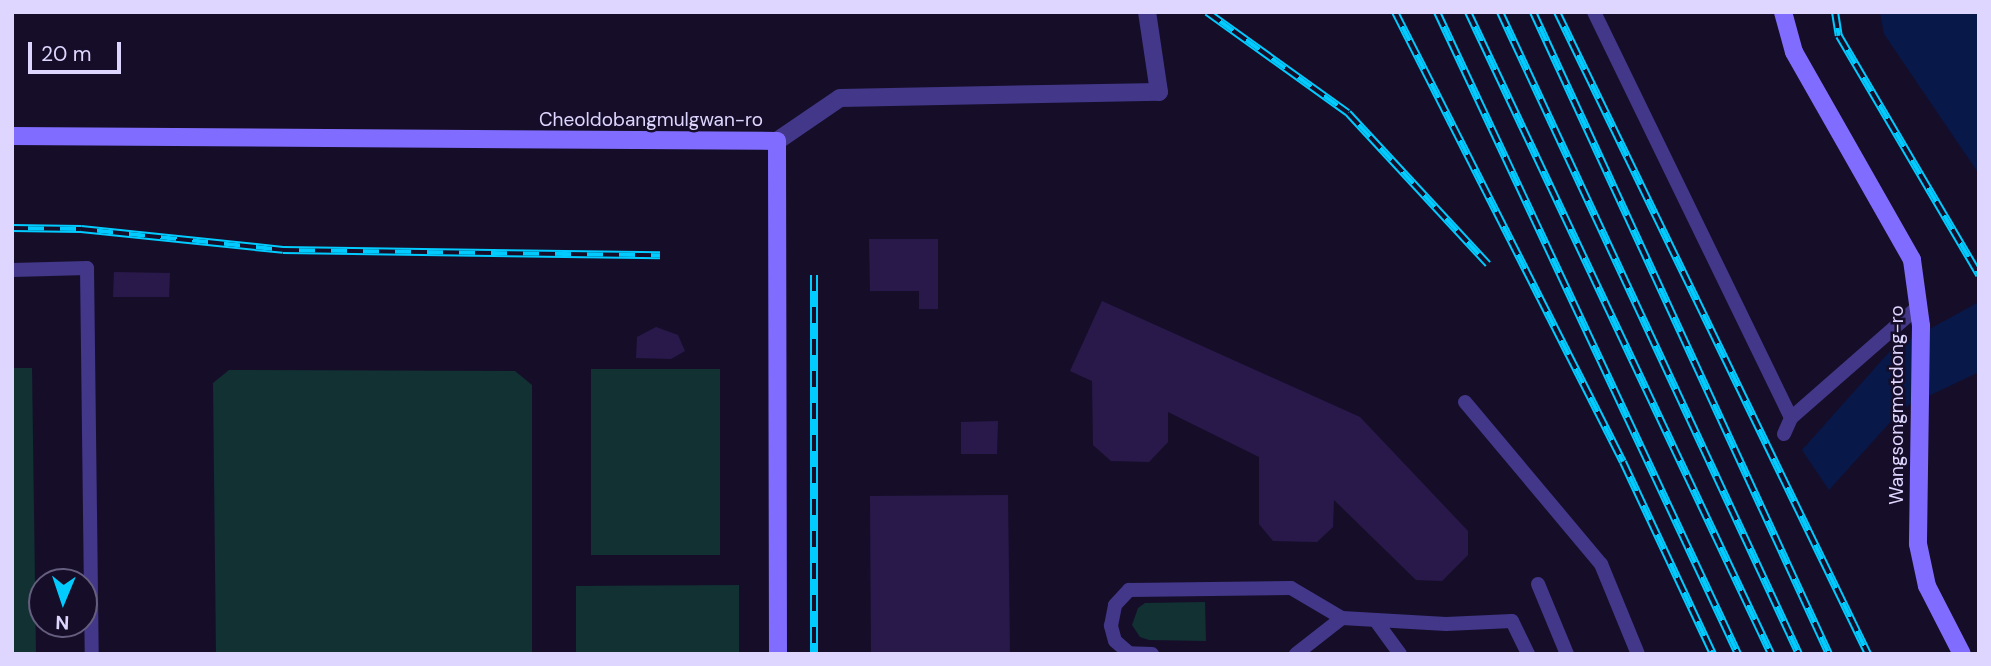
<!DOCTYPE html>
<style>
body{margin:0}
#map{position:relative;width:1991px;height:666px;overflow:hidden;background:#160e29;font-family:"DM Sans",sans-serif}
div>[style]{position:absolute}
.green>*{inset:0;background:#113133}
.water>*{inset:0;background:#071849}
.building>*{inset:0;background:#29194b}
.lane>*{height:14px;margin:-7px;padding:0 7px;transform-origin:7px;border-radius:7px;background:#43378a}
.street>*{height:18px;margin:-9px;padding:0 9px;transform-origin:9px;border-radius:9px;background:#43378a}
.secondary>*{height:18px;margin:-9px;padding:0 9px;transform-origin:9px;border-radius:9px;background:#806dff}
.rail>*{height:8px;margin-top:-4px;transform-origin:0;background:repeating-linear-gradient(90deg,#160e29 0 16px,#02cbff 0 32px);box-sizing:border-box;border-block:2px solid #02cbff}
span{translate:-50% -50%;white-space:nowrap;text-align:center;line-height:1.15;-webkit-text-stroke:5px #160e29;paint-order:stroke}
.street-label{font-size:19px;color:#dfd6ff}
.frame{position:absolute;inset:0;border:14px solid #dfd6ff;pointer-events:none}
.north{position:absolute;left:28px;top:568px;width:70px;height:70px;box-sizing:border-box;background:#160e29;border:2px solid #665e7f;border-radius:50%;rotate:182deg;font-size:19px;font-weight:700;line-height:28px;text-align:center;color:#dfd6ff}
.north::after{content:'';display:block;margin:auto;width:24px;height:32px;background:#02cbff;clip-path:polygon(50% 0,100% 100%,50% 72%,0 100%)}
.scale{position:absolute;left:28px;top:42px;width:93px;height:32px;box-sizing:border-box;border:4px solid #dfd6ff;border-top:0;padding-left:9px;font-size:21px;line-height:24px;white-space:nowrap;color:#dfd6ff;-webkit-text-stroke:5px #160e29;paint-order:stroke}
</style>
<div id="map">
<div class="green">
<i style="clip-path:polygon(12px 368px,32px 368px,36px 654px,12px 654px)"></i>
<i style="clip-path:polygon(591px 369px,720px 369px,720px 555px,591px 555px)"></i>
<i style="clip-path:polygon(229px 370px,515px 371px,532px 385px,532px 654px,216px 654px,213px 383px)"></i>
<i style="clip-path:polygon(739px 585px,739px 654px,576px 654px,576px 586px)"></i>
<i style="clip-path:polygon(1205px 602px,1206px 641px,1149px 640px,1140px 637px,1132px 625px,1138px 608px,1145px 603px)"></i>
</div>
<div class="water">
<i style="clip-path:polygon(1880px 12px,1979px 12px,1979px 174px,1884px 34px)"></i>
<i style="clip-path:polygon(1979px 302px,1979px 372px,1903px 408px,1829px 490px,1802px 450px,1891px 350px)"></i>
</div>
<div class="building">
<i style="clip-path:polygon(869px 239px,938px 239px,938px 309px,919px 309px,919px 291px,870px 291px)"></i>
<i style="clip-path:polygon(114px 272px,170px 273px,169px 297px,113px 297px)"></i>
<i style="clip-path:polygon(1102px 301px,1360px 417px,1468px 531px,1468px 555px,1442px 581px,1416px 580px,1334px 500px,1333px 527px,1317px 542px,1273px 541px,1259px 524px,1259px 457px,1168px 412px,1168px 442px,1149px 462px,1111px 461px,1093px 445px,1092px 381px,1070px 371px)"></i>
<i style="clip-path:polygon(656px 327px,678px 335px,685px 351px,671px 359px,636px 358px,637px 337px)"></i>
<i style="clip-path:polygon(998px 421px,997px 454px,961px 454px,961px 422px)"></i>
<i style="clip-path:polygon(1008px 495px,1010px 654px,871px 654px,870px 496px)"></i>
</div>
<div class="lane">
<i style="left:1594px;top:12px;width:451px;rotate:64.1deg"></i>
<i style="left:12px;top:270px;width:75px;rotate:-1.5deg"></i>
<i style="left:87px;top:268px;width:386px;rotate:89.3deg"></i>
<i style="left:1465px;top:402px;width:212px;rotate:50deg"></i>
<i style="left:1601px;top:564px;width:97px;rotate:67.7deg"></i>
<i style="left:1784px;top:434px;width:17px;rotate:-66deg"></i>
<i style="left:1791px;top:418px;width:171px;rotate:-41.2deg"></i>
<i style="left:1538px;top:584px;width:76px;rotate:67.5deg"></i>
<i style="left:1376px;top:621px;width:41px;rotate:54deg"></i>
<i style="left:1152px;top:654px;width:23px;rotate:-178deg"></i>
<i style="left:1129px;top:653px;width:18px;rotate:-139deg"></i>
<i style="left:1115px;top:641px;width:16px;rotate:-105deg"></i>
<i style="left:1111px;top:626px;width:21px;rotate:-79deg"></i>
<i style="left:1115px;top:605px;width:21px;rotate:-47deg"></i>
<i style="left:1129px;top:590px;width:162px;rotate:-0.7deg"></i>
<i style="left:1291px;top:588px;width:59px;rotate:30.5deg"></i>
<i style="left:1342px;top:618px;width:104px;rotate:3.3deg"></i>
<i style="left:1446px;top:624px;width:66px;rotate:-2.6deg"></i>
<i style="left:1512px;top:621px;width:37px;rotate:64deg"></i>
<i style="left:1296px;top:654px;width:58px;rotate:-38deg"></i>
</div>
<div class="street">
<i style="left:777px;top:141px;width:76px;rotate:-34.3deg"></i>
<i style="left:840px;top:98px;width:319px;rotate:-1.1deg"></i>
<i style="left:1159px;top:92px;width:81px;rotate:-98.5deg"></i>
</div>
<div class="secondary">
<i style="left:1783px;top:12px;width:41px;rotate:74.6deg"></i>
<i style="left:1794px;top:52px;width:239px;rotate:60.4deg"></i>
<i style="left:1912px;top:260px;width:67px;rotate:82.2deg"></i>
<i style="left:1921px;top:326px;width:218px;rotate:90.8deg"></i>
<i style="left:1918px;top:544px;width:43px;rotate:77.9deg"></i>
<i style="left:1927px;top:586px;width:76px;rotate:62.8deg"></i>
<i style="left:12px;top:136px;width:765px;rotate:0.37deg"></i>
<i style="left:777px;top:141px;width:513px;rotate:89.89deg"></i>
</div>
<div class="rail">
<i style="left:1207px;top:12px;width:173px;rotate:35.6deg"></i>
<i style="left:1348px;top:113px;width:206px;rotate:47.2deg"></i>
<i style="left:1395px;top:12px;width:504px;rotate:63.13deg"></i>
<i style="left:1623px;top:462px;width:212px;rotate:64.9deg"></i>
<i style="left:1437px;top:12px;width:709px;rotate:64.88deg"></i>
<i style="left:1468px;top:12px;width:710px;rotate:64.73deg"></i>
<i style="left:1500px;top:12px;width:708px;rotate:65.03deg"></i>
<i style="left:1533px;top:12px;width:707px;rotate:65.25deg"></i>
<i style="left:1557px;top:12px;width:713px;rotate:64.15deg"></i>
<i style="left:1835px;top:12px;width:24px;rotate:81deg"></i>
<i style="left:1839px;top:36px;width:277px;rotate:59.6deg"></i>
<i style="left:12px;top:228px;width:69px;rotate:0.8deg"></i>
<i style="left:81px;top:229px;width:203px;rotate:5.9deg"></i>
<i style="left:283px;top:250px;width:377px;rotate:0.8deg"></i>
<i style="left:814px;top:275px;width:379px;rotate:90deg"></i>
</div>
<div class="street-label">
<span style="left:651px;top:120px">Cheoldobangmulgwan-ro</span>
<span style="left:1897px;top:405px;rotate:-90deg">Wangsongmotdong-ro</span>
</div>
<div class="frame"></div>
<div class="north">N</div>
<div class="scale">20 m</div>
</div>
